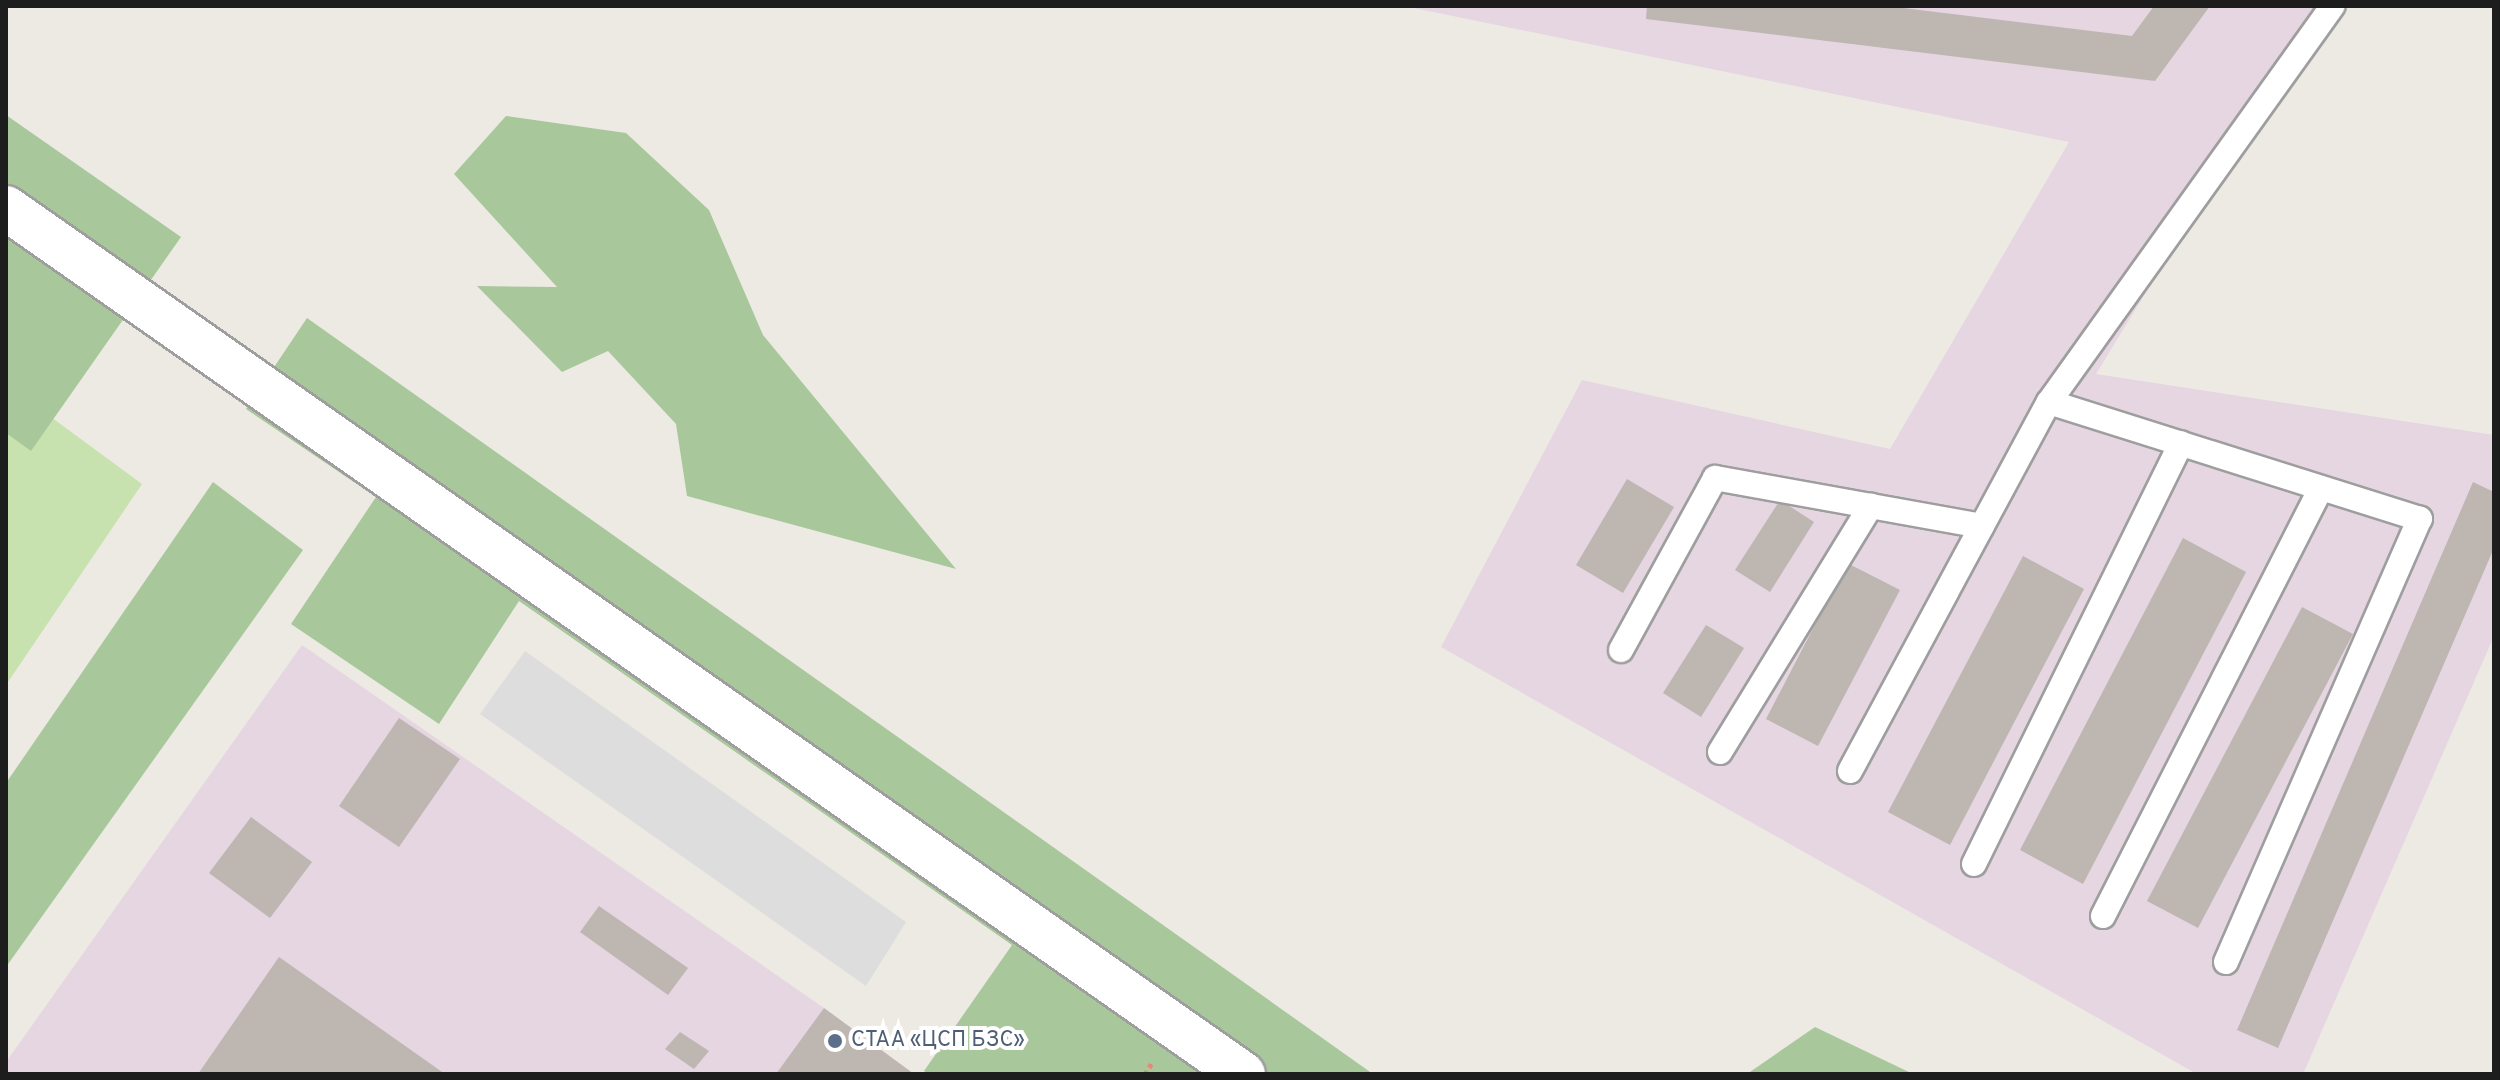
<!DOCTYPE html>
<meta charset="utf-8">
<style>
body{margin:0}
#map{position:relative;width:2500px;height:1080px;overflow:hidden;background:#edeae3;font-family:Overpass,sans-serif}
div>[style]{position:absolute}
.industrial>*{inset:0;background:#e5d6e2}
.grass>*{inset:0;background:#c7e2ae}
.forest>*{inset:0;background:#a8c89c}
.parking>*{inset:0;background:#ddd}
.building>*{inset:0;background:#bdb6b1}
.path>*{height:5px;margin-top:-2.5px;transform-origin:0;background:repeating-linear-gradient(90deg,#ea8577 0 4px,transparent 0 8px)}
.roads{filter:drop-shadow(2px 0 #9e9e9e) drop-shadow(-2px 0 #9e9e9e) drop-shadow(0 2px #9e9e9e) drop-shadow(0 -2px #9e9e9e)}
.service>*{height:24px;margin:-12px;padding:0 12px;transform-origin:12px;border-radius:12px;background:#fff}
.minor>*{height:44px;margin:-22px;padding:0 22px;transform-origin:22px;border-radius:22px;background:#fff}
.dots>*{width:22px;height:22px;translate:-50% -50%;box-sizing:border-box;border:4px solid #fff;border-radius:50%}
span{translate:-50% -50%;white-space:nowrap;text-align:center;line-height:1.15;-webkit-text-stroke:8px #fff;paint-order:stroke}
.service-label{font-size:22px;color:#4e5e75}
.left{translate:0 -50%;text-align:left}
.frame{position:absolute;inset:0;border:8px solid #1d1d1d;pointer-events:none}
</style>
<div id="map">
<div class="industrial">
<i style="clip-path:polygon(1404px 6px,2321px 6px,2096px 374px,2494px 435px,2494px 636px,2303px 1074px,2197px 1074px,1441px 647px,1582px 380px,1890px 449px,2069px 142px)"></i>
<i style="clip-path:polygon(302px 645px,824px 1008px,914px 1074px,6px 1074px,6px 1062px)"></i>
</div>
<div class="grass">
<i style="clip-path:polygon(6px 384px,142px 484px,6px 685px)"></i>
</div>
<div class="forest">
<i style="clip-path:polygon(6px 115px,181px 237px,31px 451px,6px 433px)"></i>
<i style="clip-path:polygon(506px 116px,626px 133px,709px 210px,763px 335px,956px 569px,687px 496px,676px 424px,608px 351px,562px 372px,477px 286px,557px 287px,454px 174px)"></i>
<i style="clip-path:polygon(307px 318px,1373px 1074px,928px 1074px,924px 1071px,1012px 945px,519px 601px,439px 724px,291px 624px,376px 497px,246px 409px)"></i>
<i style="clip-path:polygon(213px 482px,303px 550px,6px 967px,6px 783px)"></i>
<i style="clip-path:polygon(1815px 1027px,1913px 1074px,1747px 1074px)"></i>
</div>
<div class="parking">
<i style="clip-path:polygon(525px 651px,906px 922px,866px 986px,480px 714px)"></i>
</div>
<div class="building">
<i style="clip-path:polygon(1647px 6px,1887px 6px,2132px 36px,2154px 6px,2210px 6px,2155px 81px,1646px 19px)"></i>
<i style="clip-path:polygon(1627px 479px,1674px 507px,1623px 593px,1576px 565px)"></i>
<i style="clip-path:polygon(2473px 482px,2494px 492px,2494px 548px,2278px 1048px,2237px 1030px)"></i>
<i style="clip-path:polygon(1780px 500px,1814px 522px,1770px 592px,1735px 570px)"></i>
<i style="clip-path:polygon(2183px 538px,2246px 572px,2083px 884px,2020px 850px)"></i>
<i style="clip-path:polygon(2023px 556px,2084px 589px,1950px 845px,1888px 812px)"></i>
<i style="clip-path:polygon(1847px 563px,1900px 590px,1818px 746px,1766px 719px)"></i>
<i style="clip-path:polygon(2302px 607px,2353px 634px,2198px 928px,2147px 901px)"></i>
<i style="clip-path:polygon(1706px 625px,1744px 648px,1701px 717px,1663px 693px)"></i>
<i style="clip-path:polygon(399px 718px,460px 759px,399px 847px,339px 806px)"></i>
<i style="clip-path:polygon(251px 817px,312px 862px,270px 918px,209px 873px)"></i>
<i style="clip-path:polygon(599px 906px,688px 968px,668px 995px,580px 932px)"></i>
<i style="clip-path:polygon(279px 957px,445px 1074px,198px 1074px)"></i>
<i style="clip-path:polygon(824px 1008px,914px 1074px,776px 1074px)"></i>
<i style="clip-path:polygon(680px 1032px,709px 1051px,694px 1069px,665px 1049px)"></i>
</div>
<div class="path">
<i style="left:1145px;top:1074px;width:15px;rotate:-58deg"></i>
</div>
<div class="roads">
<div class="service">
<i style="left:1621px;top:650px;width:196px;rotate:-61.3deg"></i>
<i style="left:1715px;top:478px;width:271px;rotate:10.2deg"></i>
<i style="left:1720px;top:752px;width:289px;rotate:-58.5deg"></i>
<i style="left:1850px;top:771px;width:419px;rotate:-61.7deg"></i>
<i style="left:1974px;top:864px;width:469px;rotate:-63.8deg"></i>
<i style="left:2103px;top:916px;width:480px;rotate:-63deg"></i>
<i style="left:2226px;top:962px;width:484px;rotate:-66.4deg"></i>
<i style="left:2420px;top:519px;width:389px;rotate:-162.5deg"></i>
<i style="left:2049px;top:402px;width:487px;rotate:-54.4deg"></i>
</div>
<div class="minor">
<i style="left:6px;top:208px;width:1510px;rotate:35deg"></i>
</div>
</div>
<div class="dots">
<i style="left:835px;top:1041px;background:#5c6f8a"></i>
</div>
<div class="service-label">
<span class="left" style="left:851px;top:1041px">СТАА «ЦСП БЗС»</span>
</div>
<div class="frame"></div>
</div>
